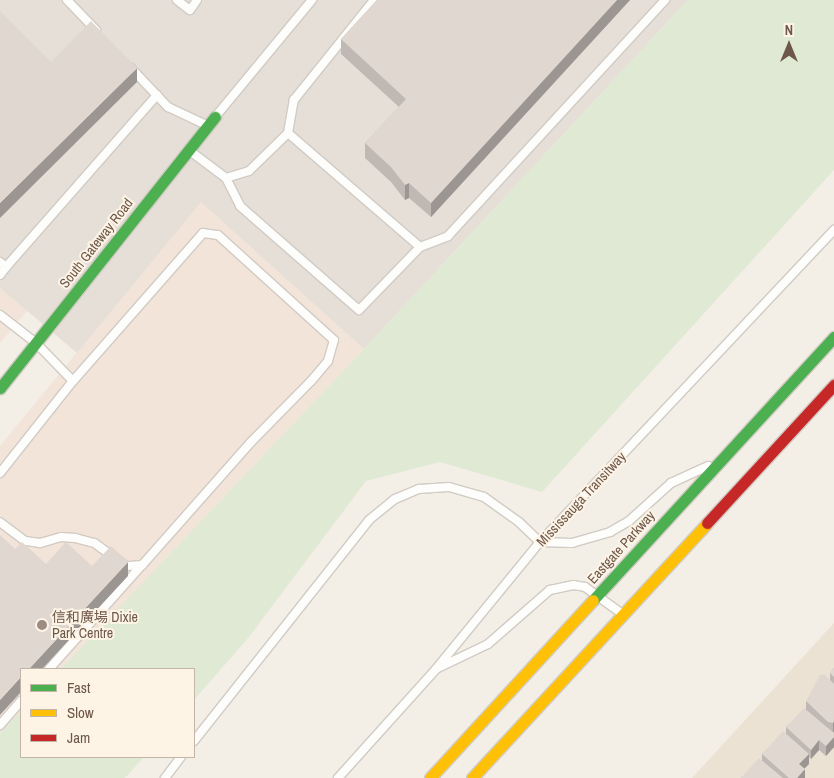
<!DOCTYPE html>
<meta charset="utf-8">
<style>
body{margin:0}
#map{position:relative;width:834px;height:778px;overflow:hidden;background:#f3efe7;font-family:"Archivo Narrow","Noto Sans SC",sans-serif}
div>[style]{position:absolute}
.residential>*{inset:0;background:#ece2d4}
.commercial>*{inset:0;background:#f3e4da}
.industrial>*{inset:0;background:#e5dfd8}
.green>*{inset:0;background:#dfe9d3}
.roads{filter:drop-shadow(1px 0 #d1cbc4) drop-shadow(-1px 0 #d1cbc4) drop-shadow(0 1px #d1cbc4) drop-shadow(0 -1px #d1cbc4)}
.lane>*{height:8px;margin:-4px;padding:0 4px;transform-origin:4px;border-radius:4px;background:#fdfdfb}
.fast>*{height:11px;margin:-5.5px;padding:0 5.5px;transform-origin:5.5px;border-radius:5.5px;background:#4caf50}
.slow>*{height:11px;margin:-5.5px;padding:0 5.5px;transform-origin:5.5px;border-radius:5.5px;background:#ffc107}
.jam>*{height:11px;margin:-5.5px;padding:0 5.5px;transform-origin:5.5px;border-radius:5.5px;background:#c62828}
.wall>*{inset:0;background:#c0b9b3}
.shaded-wall>*{inset:0;background:#9c9692}
.building>*{inset:0;background:#dfd7d0}
.dots>*{width:14px;height:14px;translate:-50% -50%;box-sizing:border-box;border:2px solid #fdf4e6;border-radius:50%}
span{translate:-50% -50%;white-space:nowrap;text-align:center;line-height:1.15;-webkit-text-stroke:4px #fdf4e6;paint-order:stroke}
.street-label{font-size:14px;color:#6d574b}
.poi-label{font-size:14px;color:#6d574b}
.left{translate:0 -50%;text-align:left}
.legend{position:absolute;left:20px;top:668px;width:175px;height:90px;box-sizing:border-box;background:#fdf4e6;border:1px solid #c3b5a8;margin:0;padding:6px 9px;list-style:none;font-size:15px;color:#6d574b}
.legend li{display:flex;align-items:center;gap:10px;height:25px}
.legend b{width:25px;border:1px solid #c3b5a8}
.north{position:absolute;left:764px;top:20px;width:50px;height:50px;-webkit-text-stroke:4px #fdf4e6;paint-order:stroke;rotate:0deg;font-size:14px;font-weight:700;line-height:20px;text-align:center;color:#6d574b}
.north::after{content:'';display:block;margin:auto;width:18px;height:22px;background:#6d574b;clip-path:polygon(50% 0,100% 100%,50% 72%,0 100%)}
</style>
<div id="map">
<div class="residential">
<i style="clip-path:polygon(834px 623px,834px 778px,692px 778px)"></i>
</div>
<div class="commercial">
<i style="clip-path:polygon(201px 201px,364px 349px,61px 669px,21px 669px,21px 711px,0 733px,0 446px)"></i>
<i style="clip-path:polygon(0 288px,28px 310px,0 343px)"></i>
</div>
<div class="industrial">
<i style="clip-path:polygon(0 0,688px 0,364px 349px,201px 202px,77px 353px,0 288px)"></i>
</div>
<div class="green">
<i style="clip-path:polygon(688px 0,834px 0,834px 170px,542px 492px,440px 462px,366px 481px,249px 637px,194px 700px,194px 669px,61px 669px,364px 349px)"></i>
<i style="clip-path:polygon(21px 711px,21px 757px,144px 757px,125px 778px,0 778px,0 733px)"></i>
</div>
<div class="roads">
<div class="lane">
<i style="left:67px;top:0;width:42px;rotate:46deg"></i>
<i style="left:177px;top:0;width:16px;rotate:38deg"></i>
<i style="left:190px;top:10px;width:12px;rotate:-55deg"></i>
<i style="left:131px;top:68px;width:54px;rotate:46.5deg"></i>
<i style="left:168px;top:107px;width:42px;rotate:25.3deg"></i>
<i style="left:216px;top:116px;width:151px;rotate:-50.4deg"></i>
<i style="left:288px;top:133px;width:174px;rotate:40.8deg"></i>
<i style="left:420px;top:247px;width:30px;rotate:-21deg"></i>
<i style="left:448px;top:236px;width:321px;rotate:-47.4deg"></i>
<i style="left:190px;top:151px;width:45px;rotate:36.9deg"></i>
<i style="left:226px;top:178px;width:24px;rotate:-17deg"></i>
<i style="left:249px;top:171px;width:54px;rotate:-44.3deg"></i>
<i style="left:288px;top:133px;width:34px;rotate:-80deg"></i>
<i style="left:294px;top:100px;width:128px;rotate:-51.3deg"></i>
<i style="left:226px;top:178px;width:31px;rotate:63deg"></i>
<i style="left:240px;top:206px;width:158px;rotate:41.2deg"></i>
<i style="left:359px;top:310px;width:88px;rotate:-45.9deg"></i>
<i style="left:0;top:262px;width:8px;rotate:40deg"></i>
<i style="left:6px;top:267px;width:10px;rotate:127deg"></i>
<i style="left:6px;top:267px;width:229px;rotate:-48.7deg"></i>
<i style="left:0;top:315px;width:46px;rotate:37.9deg"></i>
<i style="left:36px;top:343px;width:53px;rotate:45.8deg"></i>
<i style="left:0;top:473px;width:117px;rotate:-51.6deg"></i>
<i style="left:73px;top:381px;width:197px;rotate:-48.7deg"></i>
<i style="left:203px;top:233px;width:15px;rotate:8deg"></i>
<i style="left:218px;top:235px;width:156px;rotate:42.2deg"></i>
<i style="left:334px;top:340px;width:22px;rotate:106deg"></i>
<i style="left:328px;top:361px;width:26px;rotate:130deg"></i>
<i style="left:311px;top:381px;width:86px;rotate:134.5deg"></i>
<i style="left:251px;top:442px;width:164px;rotate:131.5deg"></i>
<i style="left:142px;top:565px;width:16px;rotate:176deg"></i>
<i style="left:126px;top:566px;width:39px;rotate:-144deg"></i>
<i style="left:94px;top:543px;width:20px;rotate:-165deg"></i>
<i style="left:75px;top:538px;width:14px;rotate:-176deg"></i>
<i style="left:61px;top:537px;width:22px;rotate:164deg"></i>
<i style="left:40px;top:543px;width:15px;rotate:-172deg"></i>
<i style="left:25px;top:541px;width:31px;rotate:-143deg"></i>
<i style="left:438px;top:668px;width:55px;rotate:-25.6deg"></i>
<i style="left:488px;top:644px;width:82px;rotate:-41.1deg"></i>
<i style="left:550px;top:590px;width:24px;rotate:-12deg"></i>
<i style="left:573px;top:585px;width:12px;rotate:9deg"></i>
<i style="left:585px;top:587px;width:44px;rotate:35.8deg"></i>
<i style="left:49px;top:669px;width:140px;rotate:-48.2deg"></i>
<i style="left:0;top:725px;width:32px;rotate:-49deg"></i>
<i style="left:194px;top:741px;width:282px;rotate:-51.6deg"></i>
<i style="left:369px;top:520px;width:33px;rotate:-39deg"></i>
<i style="left:395px;top:499px;width:26px;rotate:-23deg"></i>
<i style="left:419px;top:489px;width:30px;rotate:-4deg"></i>
<i style="left:449px;top:487px;width:36px;rotate:16deg"></i>
<i style="left:484px;top:497px;width:43px;rotate:35.5deg"></i>
<i style="left:519px;top:522px;width:29px;rotate:44deg"></i>
<i style="left:540px;top:542px;width:32px;rotate:2deg"></i>
<i style="left:572px;top:543px;width:40px;rotate:-16deg"></i>
<i style="left:610px;top:532px;width:22px;rotate:-30deg"></i>
<i style="left:629px;top:521px;width:57px;rotate:-42.1deg"></i>
<i style="left:671px;top:483px;width:41px;rotate:-24.7deg"></i>
<i style="left:165px;top:778px;width:26px;rotate:-53deg"></i>
<i style="left:338px;top:778px;width:147px;rotate:-48deg"></i>
<i style="left:436px;top:669px;width:164px;rotate:-50.7deg"></i>
<i style="left:540px;top:542px;width:429px;rotate:-46.7deg"></i>
</div>
<div class="fast">
<i style="left:0;top:388px;width:346px;rotate:-51.6deg"></i>
<i style="left:593px;top:600px;width:357px;rotate:-47.5deg"></i>
</div>
<div class="slow">
<i style="left:430px;top:778px;width:241px;rotate:-47.5deg"></i>
<i style="left:472px;top:778px;width:347px;rotate:-47.3deg"></i>
</div>
<div class="jam">
<i style="left:707px;top:523px;width:188px;rotate:-47.4deg"></i>
</div>
</div>
<div class="wall">
<i style="clip-path:polygon(377px 0,630px 0,431px 217px,409px 198px,405px 200px,391px 182px,365px 158px,365px 143px,399px 107px,341px 54px,341px 39px)"></i>
<i style="clip-path:polygon(834px 668px,834px 731px,833px 732px,834px 733px,834px 747px,826px 756px,819px 750px,811px 759px,809px 757px,809px 764px,804px 769px,805px 778px,741px 778px,762px 760px,762px 754px,786px 734px,786px 727px,806px 709px,806px 701px,830px 680px,830px 673px)"></i>
</div>
<div class="shaded-wall">
<i style="clip-path:polygon(617px 0,630px 0,431px 217px,431px 203px)"></i>
<i style="clip-path:polygon(137px 68px,137px 82px,0 218px,0 203px)"></i>
<i style="clip-path:polygon(409px 183px,409px 198px,405px 200px,405px 185px)"></i>
<i style="clip-path:polygon(128px 562px,128px 576px,42px 669px,29px 669px)"></i>
<i style="clip-path:polygon(21px 677px,21px 692px,0 715px,0 700px)"></i>
<i style="clip-path:polygon(834px 721px,834px 731px,833px 733px,833px 723px)"></i>
<i style="clip-path:polygon(834px 737px,834px 747px,826px 756px,826px 746px)"></i>
<i style="clip-path:polygon(819px 740px,819px 750px,811px 759px,811px 750px)"></i>
<i style="clip-path:polygon(809px 754px,809px 764px,799px 774px,799px 764px)"></i>
<i style="clip-path:polygon(805px 769px,805px 778px,797px 778px)"></i>
</div>
<div class="building">
<i style="clip-path:polygon(377px 0,617px 0,431px 203px,409px 183px,405px 185px,391px 167px,365px 143px,406px 99px,341px 39px)"></i>
<i style="clip-path:polygon(0 11px,51px 62px,91px 21px,137px 68px,0 203px)"></i>
<i style="clip-path:polygon(0 535px,15px 549px,22px 542px,46px 564px,66px 542px,92px 566px,111px 546px,128px 562px,29px 669px,21px 669px,21px 677px,0 700px)"></i>
<i style="clip-path:polygon(834px 668px,834px 677px,830px 673px)"></i>
<i style="clip-path:polygon(820px 675px,825px 675px,834px 684px,834px 721px,833px 723px,828px 722px,806px 701px)"></i>
<i style="clip-path:polygon(804px 708px,834px 733px,834px 737px,826px 746px,819px 740px,811px 750px,786px 727px)"></i>
<i style="clip-path:polygon(783px 731px,809px 754px,799px 764px,805px 769px,797px 778px,789px 778px,762px 754px)"></i>
<i style="clip-path:polygon(759px 758px,783px 778px,741px 778px)"></i>
</div>
<div class="dots">
<i style="left:42px;top:625px;background:#9c8c82"></i>
</div>
<div class="street-label">
<span style="left:96px;top:243px;rotate:-52deg">South Gateway Road</span>
<span style="left:581px;top:499px;rotate:-47deg">Mississauga Transitway</span>
<span style="left:621px;top:547px;rotate:-48deg">Eastgate Parkway</span>
</div>
<div class="poi-label">
<span class="left" style="left:52px;top:625px">信和廣場 Dixie<br>Park Centre</span>
</div>
<ul class="legend">
<li><b style="height:6px;background:#4caf50"></b>Fast</li>
<li><b style="height:6px;background:#ffc107"></b>Slow</li>
<li><b style="height:6px;background:#c62828"></b>Jam</li>
</ul>
<div class="north">N</div>
</div>
